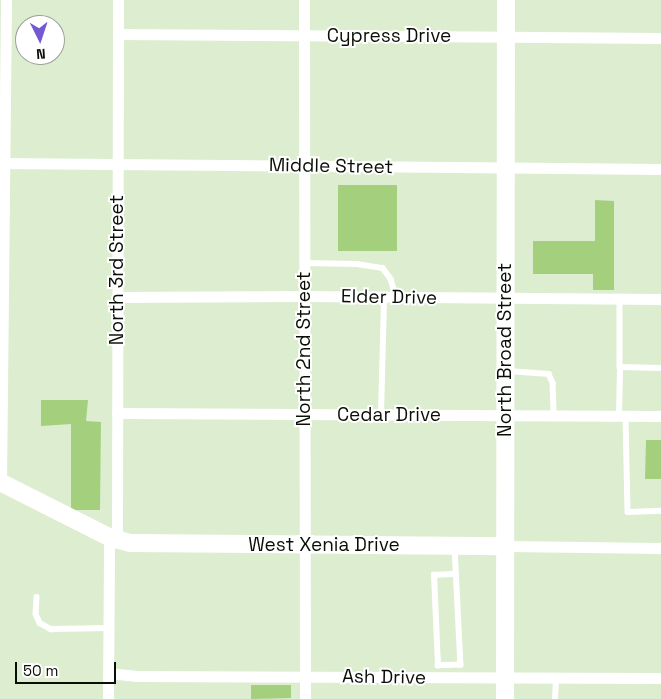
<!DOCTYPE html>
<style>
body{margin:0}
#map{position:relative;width:661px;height:699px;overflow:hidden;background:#dcedd0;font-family:"Space Grotesk",sans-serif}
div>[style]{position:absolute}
.building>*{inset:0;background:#a4d07e}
.service>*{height:5.5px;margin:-2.75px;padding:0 2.75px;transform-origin:2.75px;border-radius:2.75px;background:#fff}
.minor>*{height:11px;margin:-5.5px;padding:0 5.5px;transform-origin:5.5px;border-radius:5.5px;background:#fff}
.primary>*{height:18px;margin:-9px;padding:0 9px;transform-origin:9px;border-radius:9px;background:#fff}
span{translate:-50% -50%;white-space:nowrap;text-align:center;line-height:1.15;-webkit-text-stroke:4px #fff;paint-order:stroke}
.street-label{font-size:19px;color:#0a0f06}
.north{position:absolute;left:15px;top:15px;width:50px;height:50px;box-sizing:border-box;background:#fff;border:1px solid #9d9f9b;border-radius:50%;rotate:176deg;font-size:14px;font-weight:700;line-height:20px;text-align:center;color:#0a0f06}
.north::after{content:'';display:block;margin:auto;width:18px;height:22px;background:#7459d3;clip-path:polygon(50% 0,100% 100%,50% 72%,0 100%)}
.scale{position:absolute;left:15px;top:662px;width:101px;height:22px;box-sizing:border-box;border:2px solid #0a0f06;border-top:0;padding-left:6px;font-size:15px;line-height:18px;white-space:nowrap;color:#0a0f06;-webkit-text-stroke:4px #fff;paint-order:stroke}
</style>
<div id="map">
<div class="building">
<i style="clip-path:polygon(338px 185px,397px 185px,397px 251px,338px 251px)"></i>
<i style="clip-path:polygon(595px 200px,614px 201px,614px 290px,593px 290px,593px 274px,533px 274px,533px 241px,595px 241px)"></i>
<i style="clip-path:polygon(41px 400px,88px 400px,86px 421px,101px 422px,100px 510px,71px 510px,71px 424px,41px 426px)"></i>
<i style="clip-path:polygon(646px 440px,661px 440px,661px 479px,645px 479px)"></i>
<i style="clip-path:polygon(251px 685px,291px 685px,291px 698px,251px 699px)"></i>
</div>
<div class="service">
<i style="left:304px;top:263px;width:53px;rotate:1.1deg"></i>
<i style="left:357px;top:264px;width:26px;rotate:9deg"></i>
<i style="left:383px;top:268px;width:14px;rotate:54deg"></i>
<i style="left:391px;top:279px;width:19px;rotate:74deg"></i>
<i style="left:620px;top:299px;width:68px;rotate:90deg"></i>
<i style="left:620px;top:367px;width:41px;rotate:1.4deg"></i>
<i style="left:508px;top:371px;width:41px;rotate:4.2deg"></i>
<i style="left:549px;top:374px;width:10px;rotate:66deg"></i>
<i style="left:553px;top:383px;width:32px;rotate:88deg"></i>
<i style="left:381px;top:415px;width:118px;rotate:-88.5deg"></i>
<i style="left:619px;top:416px;width:49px;rotate:-88.8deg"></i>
<i style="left:626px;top:416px;width:96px;rotate:88.8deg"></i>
<i style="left:628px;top:512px;width:33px;rotate:-2deg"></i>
<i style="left:455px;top:548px;width:117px;rotate:87.1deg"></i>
<i style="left:461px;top:665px;width:23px;rotate:178deg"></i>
<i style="left:438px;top:666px;width:91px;rotate:-92.5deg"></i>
<i style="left:434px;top:575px;width:22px;rotate:-3deg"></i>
<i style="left:37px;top:597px;width:17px;rotate:93deg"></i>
<i style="left:36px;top:614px;width:10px;rotate:66deg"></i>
<i style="left:40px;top:623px;width:13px;rotate:29deg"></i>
<i style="left:51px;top:629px;width:57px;rotate:-1deg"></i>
<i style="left:555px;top:699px;width:21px;rotate:-87deg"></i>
</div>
<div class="minor">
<i style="left:304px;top:0;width:699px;rotate:89.92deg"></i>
<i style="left:118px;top:34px;width:543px;rotate:0.42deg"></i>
<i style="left:0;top:163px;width:661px;rotate:0.52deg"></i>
<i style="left:117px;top:297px;width:187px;rotate:-0.3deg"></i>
<i style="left:304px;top:296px;width:357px;rotate:0.5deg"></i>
<i style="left:117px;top:413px;width:544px;rotate:0.32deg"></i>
<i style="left:1px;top:483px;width:483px;rotate:-89.4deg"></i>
<i style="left:117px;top:540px;width:540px;rotate:-89.89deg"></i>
<i style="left:505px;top:546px;width:156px;rotate:0.7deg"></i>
<i style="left:108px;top:673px;width:27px;rotate:6deg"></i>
<i style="left:135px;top:676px;width:526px;rotate:0.22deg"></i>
<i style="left:108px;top:699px;width:162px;rotate:-89.6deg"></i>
</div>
<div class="primary">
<i style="left:0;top:482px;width:122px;rotate:26.8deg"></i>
<i style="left:109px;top:537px;width:22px;rotate:16deg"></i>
<i style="left:130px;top:543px;width:375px;rotate:0.5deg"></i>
<i style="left:505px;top:699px;width:699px;rotate:-89.92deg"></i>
</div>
<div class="street-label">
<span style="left:389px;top:36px">Cypress Drive</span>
<span style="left:331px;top:166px;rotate:1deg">Middle Street</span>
<span style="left:117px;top:270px;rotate:-90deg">North 3rd Street</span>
<span style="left:389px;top:297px;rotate:1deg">Elder Drive</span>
<span style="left:304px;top:349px;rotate:-90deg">North 2nd Street</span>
<span style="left:505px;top:350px;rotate:-90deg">North Broad Street</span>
<span style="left:389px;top:415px">Cedar Drive</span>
<span style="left:324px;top:545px">West Xenia Drive</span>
<span style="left:384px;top:677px;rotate:1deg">Ash Drive</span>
</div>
<div class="north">N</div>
<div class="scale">50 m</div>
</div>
